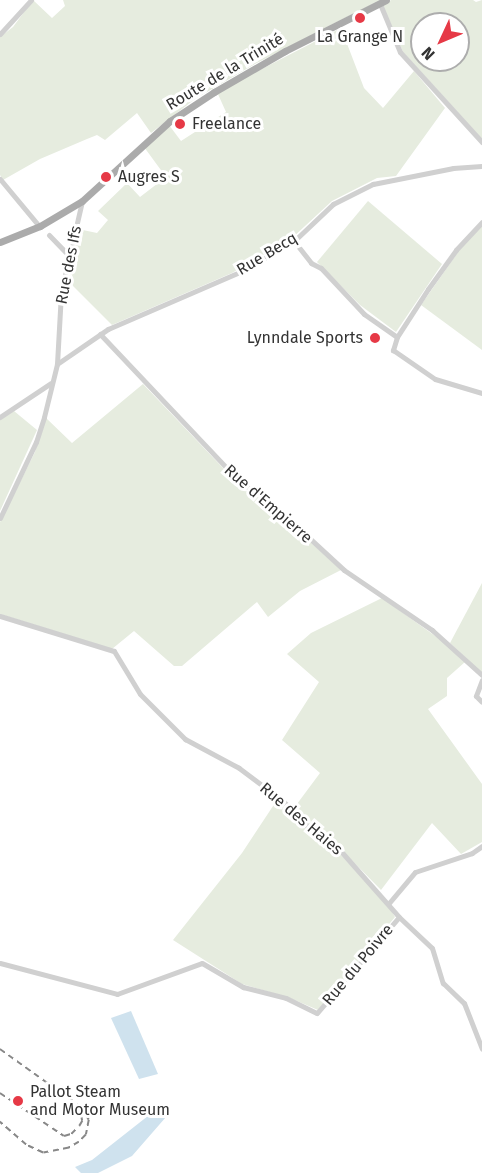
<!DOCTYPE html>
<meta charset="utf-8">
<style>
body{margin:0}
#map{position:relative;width:482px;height:1173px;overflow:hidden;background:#fff;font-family:"Fira Sans",sans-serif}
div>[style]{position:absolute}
.green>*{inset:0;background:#e6ecdf}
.water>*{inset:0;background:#cfe2ee}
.minor>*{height:5px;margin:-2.5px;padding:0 2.5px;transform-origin:2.5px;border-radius:2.5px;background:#d0d0d0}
.major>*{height:7px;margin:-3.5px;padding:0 3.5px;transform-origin:3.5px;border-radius:3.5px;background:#ababab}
.rail>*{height:1.5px;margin-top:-0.75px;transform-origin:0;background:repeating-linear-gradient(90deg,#888 0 6px,transparent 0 10.5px)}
.dots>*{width:16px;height:16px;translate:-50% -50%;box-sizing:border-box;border:3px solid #fff;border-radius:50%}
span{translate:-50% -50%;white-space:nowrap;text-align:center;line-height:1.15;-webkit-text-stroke:6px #fff;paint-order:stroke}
.poi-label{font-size:16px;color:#333}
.left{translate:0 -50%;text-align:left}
.right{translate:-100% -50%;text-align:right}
.street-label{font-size:16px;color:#333}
.north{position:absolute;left:410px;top:12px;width:60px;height:60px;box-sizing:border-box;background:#fff;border:2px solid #adadad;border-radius:50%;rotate:226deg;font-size:16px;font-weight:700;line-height:24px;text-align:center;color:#333}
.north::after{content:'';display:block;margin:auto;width:21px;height:27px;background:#e63946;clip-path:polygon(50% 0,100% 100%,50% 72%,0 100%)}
</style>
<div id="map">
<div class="green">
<i style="clip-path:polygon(33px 0,52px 18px,65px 6px,63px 0,380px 0,255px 64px,195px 99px,151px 133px,137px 113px,105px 140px,97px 135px,87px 139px,40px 159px,3px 180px,0 175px,0 37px,13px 27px)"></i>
<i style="clip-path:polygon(evenodd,391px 0,473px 0,476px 2px,482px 0,482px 139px,403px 52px,383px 6px,391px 0,422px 24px,458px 24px,458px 60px,422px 60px,422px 24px)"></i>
<i style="clip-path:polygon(341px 28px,364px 88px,383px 108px,414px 71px,445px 108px,396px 176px,377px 178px,332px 201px,291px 239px,232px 273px,112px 325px,67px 280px,78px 229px,97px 233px,108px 220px,98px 211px,127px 183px,140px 197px,166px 177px,144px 147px,169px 125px,181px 141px,226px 112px,217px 92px)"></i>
<i style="clip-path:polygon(368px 201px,442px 264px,396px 332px,360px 305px,317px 262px)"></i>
<i style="clip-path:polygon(482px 224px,482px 350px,421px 305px,470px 235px)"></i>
<i style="clip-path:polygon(143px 384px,243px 489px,264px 500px,341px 570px,300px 591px,268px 617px,257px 602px,182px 666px,174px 666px,134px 631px,112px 649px,0 614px,0 522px,35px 452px,45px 417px,72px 443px)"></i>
<i style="clip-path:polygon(14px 411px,37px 430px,0 511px,0 419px)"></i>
<i style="clip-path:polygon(482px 583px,482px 673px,450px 643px)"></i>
<i style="clip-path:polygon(382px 598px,445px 643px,465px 662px,447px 678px,447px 696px,428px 709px,482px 784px,482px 842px,461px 854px,432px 823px,381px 890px,334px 842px,316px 832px,294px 808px,320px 773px,282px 740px,319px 682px,287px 654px,311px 633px)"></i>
<i style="clip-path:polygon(277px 800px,333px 847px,386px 902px,395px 917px,318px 1010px,290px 998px,242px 984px,173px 940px,242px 853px)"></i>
</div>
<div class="water">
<i style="clip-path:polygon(131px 1011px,158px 1074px,139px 1079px,111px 1018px)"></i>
<i style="clip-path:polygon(153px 1112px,166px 1117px,132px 1156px,98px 1173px,81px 1173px,75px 1167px,92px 1160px)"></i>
</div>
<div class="minor">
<i style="left:380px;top:4px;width:52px;rotate:67.4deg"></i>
<i style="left:400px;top:52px;width:122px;rotate:47.7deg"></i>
<i style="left:0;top:34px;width:46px;rotate:-47.6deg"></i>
<i style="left:0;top:179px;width:61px;rotate:50.3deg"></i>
<i style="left:482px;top:222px;width:38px;rotate:133deg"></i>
<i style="left:456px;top:250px;width:48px;rotate:125.7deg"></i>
<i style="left:428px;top:289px;width:57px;rotate:122.9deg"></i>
<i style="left:397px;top:337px;width:14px;rotate:107deg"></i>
<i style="left:393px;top:350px;width:51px;rotate:34.6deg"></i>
<i style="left:435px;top:379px;width:49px;rotate:16.6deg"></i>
<i style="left:49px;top:235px;width:29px;rotate:46deg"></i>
<i style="left:294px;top:241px;width:28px;rotate:52deg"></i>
<i style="left:311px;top:263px;width:11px;rotate:27deg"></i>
<i style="left:321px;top:268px;width:63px;rotate:46.9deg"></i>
<i style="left:364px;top:314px;width:40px;rotate:34.9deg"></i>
<i style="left:100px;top:334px;width:207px;rotate:46.6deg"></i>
<i style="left:242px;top:484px;width:29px;rotate:31deg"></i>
<i style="left:267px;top:499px;width:105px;rotate:42.7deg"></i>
<i style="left:344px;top:570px;width:107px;rotate:34.3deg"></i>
<i style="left:432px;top:630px;width:67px;rotate:42deg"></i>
<i style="left:57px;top:364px;width:62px;rotate:-34.5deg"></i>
<i style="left:108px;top:329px;width:146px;rotate:-23.4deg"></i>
<i style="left:242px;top:271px;width:60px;rotate:-30deg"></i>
<i style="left:294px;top:241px;width:54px;rotate:-43.5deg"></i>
<i style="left:333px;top:204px;width:45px;rotate:-26.6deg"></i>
<i style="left:373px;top:184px;width:82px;rotate:-11.3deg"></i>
<i style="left:453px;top:168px;width:29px;rotate:-4deg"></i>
<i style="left:0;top:417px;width:61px;rotate:-33.7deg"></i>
<i style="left:0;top:518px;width:84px;rotate:-64.7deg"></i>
<i style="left:36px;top:442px;width:26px;rotate:-72deg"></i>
<i style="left:44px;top:417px;width:55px;rotate:-76.2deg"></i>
<i style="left:57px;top:364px;width:72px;rotate:-86.8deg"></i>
<i style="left:61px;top:292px;width:93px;rotate:-77deg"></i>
<i style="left:0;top:616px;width:119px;rotate:17.1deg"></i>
<i style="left:114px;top:651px;width:50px;rotate:58.8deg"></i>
<i style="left:140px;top:694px;width:64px;rotate:45deg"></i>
<i style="left:185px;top:739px;width:61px;rotate:28.2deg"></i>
<i style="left:239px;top:768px;width:55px;rotate:36.9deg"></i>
<i style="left:283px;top:801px;width:46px;rotate:45.9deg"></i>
<i style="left:315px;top:834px;width:27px;rotate:31deg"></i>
<i style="left:338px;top:848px;width:92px;rotate:48.5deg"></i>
<i style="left:399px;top:917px;width:45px;rotate:43.2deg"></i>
<i style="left:432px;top:948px;width:37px;rotate:73deg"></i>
<i style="left:443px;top:983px;width:29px;rotate:44deg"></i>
<i style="left:464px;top:1003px;width:49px;rotate:68.6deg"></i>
<i style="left:482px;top:680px;width:17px;rotate:111deg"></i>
<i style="left:476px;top:696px;width:8px;rotate:45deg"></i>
<i style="left:389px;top:903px;width:40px;rotate:-50deg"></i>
<i style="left:415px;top:872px;width:60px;rotate:-18.4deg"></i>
<i style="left:472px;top:853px;width:12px;rotate:-35deg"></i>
<i style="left:0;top:963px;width:121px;rotate:14.8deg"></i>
<i style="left:117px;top:994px;width:90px;rotate:-20deg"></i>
<i style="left:202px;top:963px;width:48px;rotate:30.3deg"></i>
<i style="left:243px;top:987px;width:44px;rotate:14.3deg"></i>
<i style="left:286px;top:998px;width:34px;rotate:26deg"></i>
<i style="left:317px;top:1013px;width:126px;rotate:-49.5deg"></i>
</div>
<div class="major">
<i style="left:0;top:242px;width:43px;rotate:-21.8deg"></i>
<i style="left:40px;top:226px;width:49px;rotate:-30.8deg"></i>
<i style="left:82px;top:201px;width:119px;rotate:-42.3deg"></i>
<i style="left:170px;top:121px;width:53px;rotate:-33.4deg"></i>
<i style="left:214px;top:92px;width:82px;rotate:-30deg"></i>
<i style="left:285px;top:51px;width:113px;rotate:-26.8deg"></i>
</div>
<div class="rail">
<i style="left:0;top:1049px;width:100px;rotate:35.6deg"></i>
<i style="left:81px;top:1107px;width:15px;rotate:58deg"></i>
<i style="left:89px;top:1120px;width:15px;rotate:101deg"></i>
<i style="left:86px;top:1135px;width:10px;rotate:135deg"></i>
<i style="left:79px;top:1142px;width:12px;rotate:149deg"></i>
<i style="left:69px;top:1148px;width:26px;rotate:169deg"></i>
<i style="left:43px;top:1153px;width:19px;rotate:-155deg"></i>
<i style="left:26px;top:1145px;width:35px;rotate:-139deg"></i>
<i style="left:0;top:1093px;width:77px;rotate:33.9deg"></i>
<i style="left:64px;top:1136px;width:7px;rotate:-16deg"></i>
<i style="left:71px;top:1134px;width:11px;rotate:-45deg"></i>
<i style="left:79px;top:1126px;width:6px;rotate:-59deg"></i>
<i style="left:82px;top:1121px;width:9px;rotate:-103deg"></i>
</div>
<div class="dots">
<i style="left:360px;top:18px;background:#e63946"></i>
<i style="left:180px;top:124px;background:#e63946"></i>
<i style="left:106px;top:177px;background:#e63946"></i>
<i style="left:375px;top:338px;background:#e63946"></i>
<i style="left:18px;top:1101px;background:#e63946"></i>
</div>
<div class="poi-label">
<span style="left:360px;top:37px">La Grange N</span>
<span class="left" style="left:192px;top:124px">Freelance</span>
<span class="left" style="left:118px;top:177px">Augres S</span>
<span class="right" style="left:363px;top:338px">Lynndale Sports</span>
<span class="left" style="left:30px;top:1101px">Pallot Steam<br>and Motor Museum</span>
</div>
<div class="street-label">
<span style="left:225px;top:72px;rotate:-31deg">Route de la Trinité</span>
<span style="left:267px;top:254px;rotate:-31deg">Rue Becq</span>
<span style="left:69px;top:265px;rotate:-79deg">Rue des Ifs</span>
<span style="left:268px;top:504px;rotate:41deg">Rue d'Empierre</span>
<span style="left:301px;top:819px;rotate:40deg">Rue des Haies</span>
<span style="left:358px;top:965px;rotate:-50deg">Rue du Poivre</span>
</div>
<div class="north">N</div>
</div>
